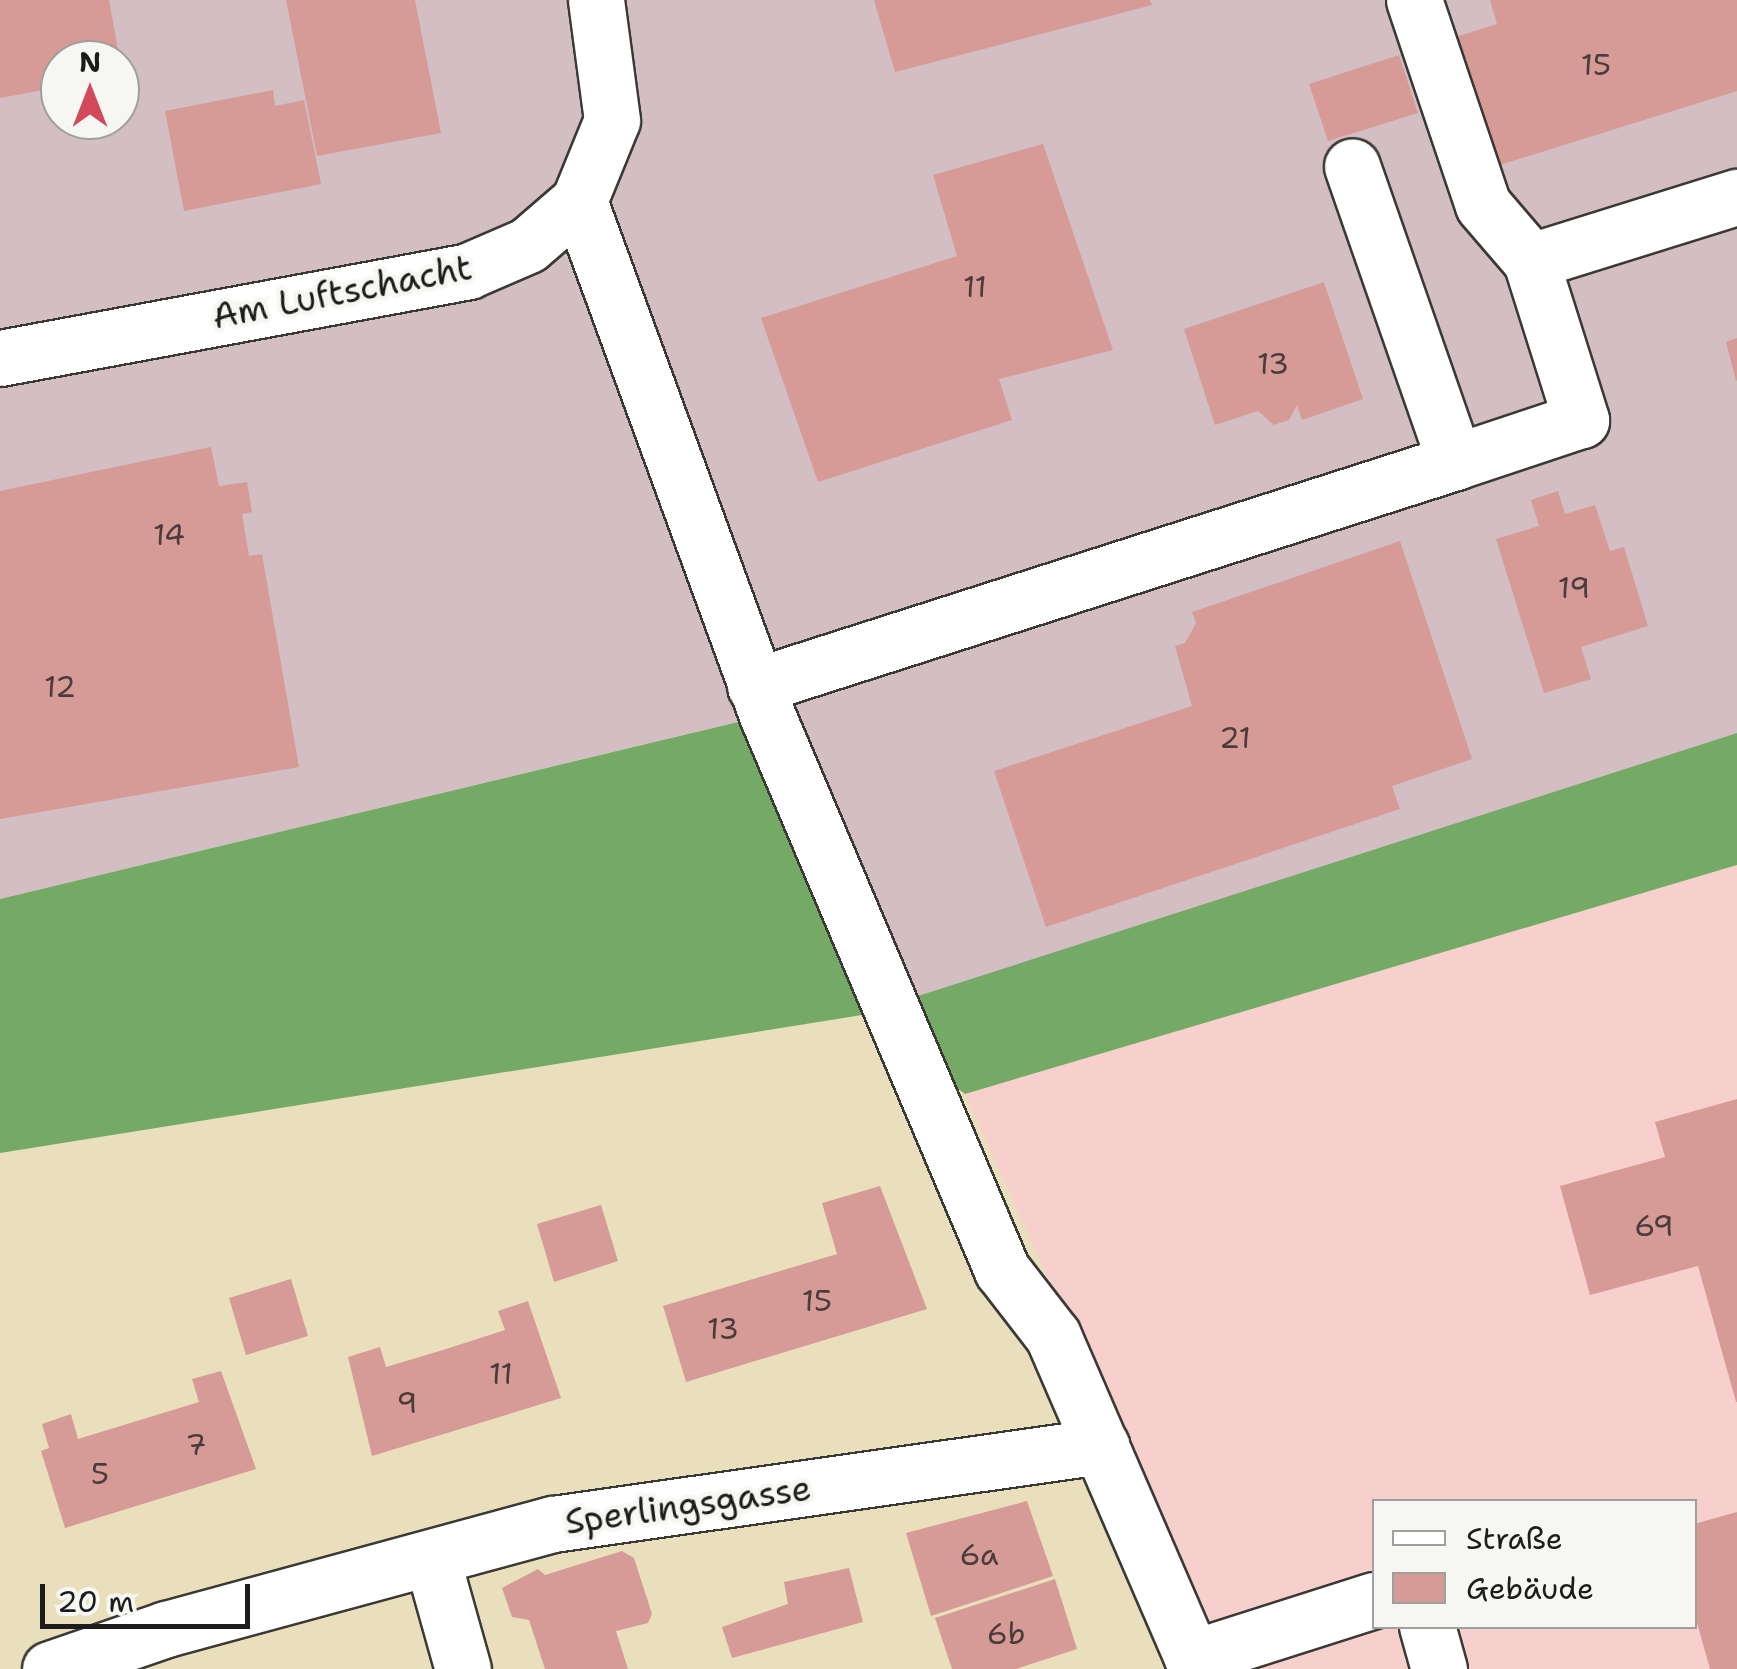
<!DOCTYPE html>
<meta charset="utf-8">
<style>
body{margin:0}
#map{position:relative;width:1737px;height:1669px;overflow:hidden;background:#e9dfbc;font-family:"Shantell Sans",sans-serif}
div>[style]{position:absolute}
.built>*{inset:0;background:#f7d0cd}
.industrial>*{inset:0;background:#d2bec3}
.forest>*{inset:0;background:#74aa66}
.building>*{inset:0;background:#d69b96}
.roads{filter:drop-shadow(2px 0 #3b3934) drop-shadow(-2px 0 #3b3934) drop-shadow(0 2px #3b3934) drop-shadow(0 -2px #3b3934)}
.minor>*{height:55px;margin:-27.5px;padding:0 27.5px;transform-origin:27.5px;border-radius:27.5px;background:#fff}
span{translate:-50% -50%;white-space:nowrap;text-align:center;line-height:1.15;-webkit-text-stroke:9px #f6f6f2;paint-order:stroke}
.number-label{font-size:30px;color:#4a3c3a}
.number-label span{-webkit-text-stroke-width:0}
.street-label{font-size:35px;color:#1c1c1c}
.legend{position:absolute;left:1372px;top:1499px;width:325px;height:130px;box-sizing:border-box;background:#f6f6f2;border:2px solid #9f9f9c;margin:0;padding:12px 18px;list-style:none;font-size:30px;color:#1c1c1c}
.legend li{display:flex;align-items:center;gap:20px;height:50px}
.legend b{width:50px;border:2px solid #9f9f9c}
.north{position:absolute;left:40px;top:40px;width:100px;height:100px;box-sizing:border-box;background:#f6f6f2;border:2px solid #9f9f9c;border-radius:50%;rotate:0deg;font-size:28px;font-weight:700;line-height:40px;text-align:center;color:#1c1c1c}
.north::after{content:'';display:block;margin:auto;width:35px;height:45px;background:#d1495b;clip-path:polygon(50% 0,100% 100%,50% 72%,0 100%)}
.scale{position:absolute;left:40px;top:1584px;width:210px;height:45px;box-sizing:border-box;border:5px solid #1c1c1c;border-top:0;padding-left:12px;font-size:30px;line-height:35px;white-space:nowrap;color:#1c1c1c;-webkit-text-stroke:8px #f6f6f2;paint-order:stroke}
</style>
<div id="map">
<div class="built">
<i style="clip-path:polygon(evenodd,1737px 865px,1737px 1669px,1224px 1669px,965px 1094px,1737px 865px,1374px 1502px,1694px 1502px,1694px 1626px,1374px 1626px,1374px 1502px)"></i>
</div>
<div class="industrial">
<i style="clip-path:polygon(evenodd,0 0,1737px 0,1737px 733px,862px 1015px,766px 715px,0 899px,0 0,60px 60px,120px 60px,120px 120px,60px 120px,60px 60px)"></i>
</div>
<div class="forest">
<i style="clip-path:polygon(767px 715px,862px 1014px,1737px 733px,1737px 865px,965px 1094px,862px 1015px,0 1153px,0 899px)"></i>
</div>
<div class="building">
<i style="clip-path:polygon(0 0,109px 0,120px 60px,60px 60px,60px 87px,0 98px)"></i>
<i style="clip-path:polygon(286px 0,415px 0,441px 133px,317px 156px)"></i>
<i style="clip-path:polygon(874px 0,1150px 0,1152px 5px,895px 72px)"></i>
<i style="clip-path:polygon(1490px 0,1737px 0,1737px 91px,1487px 169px,1446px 40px,1497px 24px)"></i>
<i style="clip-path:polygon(1399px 55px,1418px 113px,1328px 141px,1309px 84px)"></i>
<i style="clip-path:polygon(273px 90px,275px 106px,304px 100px,321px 184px,184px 211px,165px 111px)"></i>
<i style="clip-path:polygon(1043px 144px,1113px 350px,999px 379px,1012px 420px,818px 482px,761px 318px,957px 256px,933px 175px)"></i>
<i style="clip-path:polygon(1324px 282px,1363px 399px,1302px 420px,1297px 405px,1289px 420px,1274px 425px,1258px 411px,1215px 425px,1184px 329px)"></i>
<i style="clip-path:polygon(1737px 338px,1737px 380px,1736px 381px,1726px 342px)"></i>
<i style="clip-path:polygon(211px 447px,219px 486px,247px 482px,252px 512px,242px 514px,249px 556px,262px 554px,299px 767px,0 819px,0 491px)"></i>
<i style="clip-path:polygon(1558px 491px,1565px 514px,1595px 505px,1610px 551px,1624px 547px,1648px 626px,1581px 647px,1591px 679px,1544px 693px,1496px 539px,1539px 526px,1531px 500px)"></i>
<i style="clip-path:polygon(1400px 541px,1472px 759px,1392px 786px,1400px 809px,1046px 927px,994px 771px,1192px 706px,1175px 646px,1185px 643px,1196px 623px,1192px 612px)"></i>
<i style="clip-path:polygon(1737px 1099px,1737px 1402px,1736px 1402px,1698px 1266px,1590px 1295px,1560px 1186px,1665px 1157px,1655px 1122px)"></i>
<i style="clip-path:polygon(880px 1186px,927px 1309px,686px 1382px,663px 1306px,837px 1254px,822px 1203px)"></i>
<i style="clip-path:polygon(601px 1205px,618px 1261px,554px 1282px,537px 1224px)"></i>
<i style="clip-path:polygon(291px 1279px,308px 1336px,246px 1355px,229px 1298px)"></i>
<i style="clip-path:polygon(528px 1301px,561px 1398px,372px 1456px,348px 1357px,380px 1347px,386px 1367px,443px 1350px,505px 1330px,498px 1311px)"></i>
<i style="clip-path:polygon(221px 1371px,256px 1469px,65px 1528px,41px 1451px,49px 1448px,42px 1424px,71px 1414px,78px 1439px,199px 1402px,192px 1379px)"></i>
<i style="clip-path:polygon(1027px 1501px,1053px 1576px,931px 1616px,906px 1533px)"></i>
<i style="clip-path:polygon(1737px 1512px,1737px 1669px,1710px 1669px,1694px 1612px,1694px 1524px)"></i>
<i style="clip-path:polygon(622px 1551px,634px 1558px,652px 1614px,648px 1623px,616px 1631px,628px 1669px,545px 1669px,529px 1620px,512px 1617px,502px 1588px,538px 1569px,545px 1575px)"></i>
<i style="clip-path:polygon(849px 1568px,863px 1622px,732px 1658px,722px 1627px,788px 1604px,784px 1582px)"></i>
<i style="clip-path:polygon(1055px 1579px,1077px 1649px,1016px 1669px,952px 1669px,935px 1618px)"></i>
</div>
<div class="roads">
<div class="minor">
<i style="left:1414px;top:0;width:216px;rotate:71.4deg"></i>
<i style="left:1483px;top:205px;width:74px;rotate:49.4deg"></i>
<i style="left:1531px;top:261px;width:167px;rotate:72.5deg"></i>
<i style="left:1581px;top:420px;width:133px;rotate:161.6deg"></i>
<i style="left:579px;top:201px;width:547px;rotate:69.91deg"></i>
<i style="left:767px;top:715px;width:603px;rotate:67.05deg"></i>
<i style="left:1002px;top:1270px;width:83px;rotate:52.3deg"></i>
<i style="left:1053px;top:1336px;width:363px;rotate:66.6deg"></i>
<i style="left:1531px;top:261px;width:216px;rotate:-17.3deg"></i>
<i style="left:0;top:358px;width:476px;rotate:-10.5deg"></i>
<i style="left:468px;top:271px;width:65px;rotate:-23.4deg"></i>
<i style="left:528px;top:245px;width:67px;rotate:-40.8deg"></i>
<i style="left:579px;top:201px;width:87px;rotate:-67.8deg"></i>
<i style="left:612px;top:120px;width:121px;rotate:-97.6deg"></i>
<i style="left:755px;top:686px;width:735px;rotate:-17.74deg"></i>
<i style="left:1455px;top:462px;width:313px;rotate:-109.2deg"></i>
<i style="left:432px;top:1559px;width:114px;rotate:74.3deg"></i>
<i style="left:1427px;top:1626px;width:45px;rotate:74.4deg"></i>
<i style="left:1192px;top:1658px;width:191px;rotate:-17.7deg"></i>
<i style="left:50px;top:1669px;width:123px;rotate:-19deg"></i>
<i style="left:166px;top:1629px;width:401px;rotate:-15.2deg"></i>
<i style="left:553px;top:1524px;width:554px;rotate:-8.1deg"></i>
</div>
</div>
<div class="number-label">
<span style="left:1596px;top:65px">15</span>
<span style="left:975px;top:287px">11</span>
<span style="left:1273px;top:364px">13</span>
<span style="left:169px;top:535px">14</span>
<span style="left:1574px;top:588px">19</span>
<span style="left:60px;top:687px">12</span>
<span style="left:1235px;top:738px">21</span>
<span style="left:1654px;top:1226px">69</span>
<span style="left:817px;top:1301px">15</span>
<span style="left:723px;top:1329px">13</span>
<span style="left:501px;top:1374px">11</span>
<span style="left:407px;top:1403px">9</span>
<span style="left:196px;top:1445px">7</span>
<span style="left:100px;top:1474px">5</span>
<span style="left:979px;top:1555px">6a</span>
<span style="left:1006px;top:1634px">6b</span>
</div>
<div class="street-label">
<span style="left:342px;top:292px;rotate:-11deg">Am Luftschacht</span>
<span style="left:688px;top:1505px;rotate:-8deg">Sperlingsgasse</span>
</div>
<ul class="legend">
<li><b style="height:12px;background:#fff"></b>Straße</li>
<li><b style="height:28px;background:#d69b96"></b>Gebäude</li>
</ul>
<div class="north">N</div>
<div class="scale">20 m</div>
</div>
